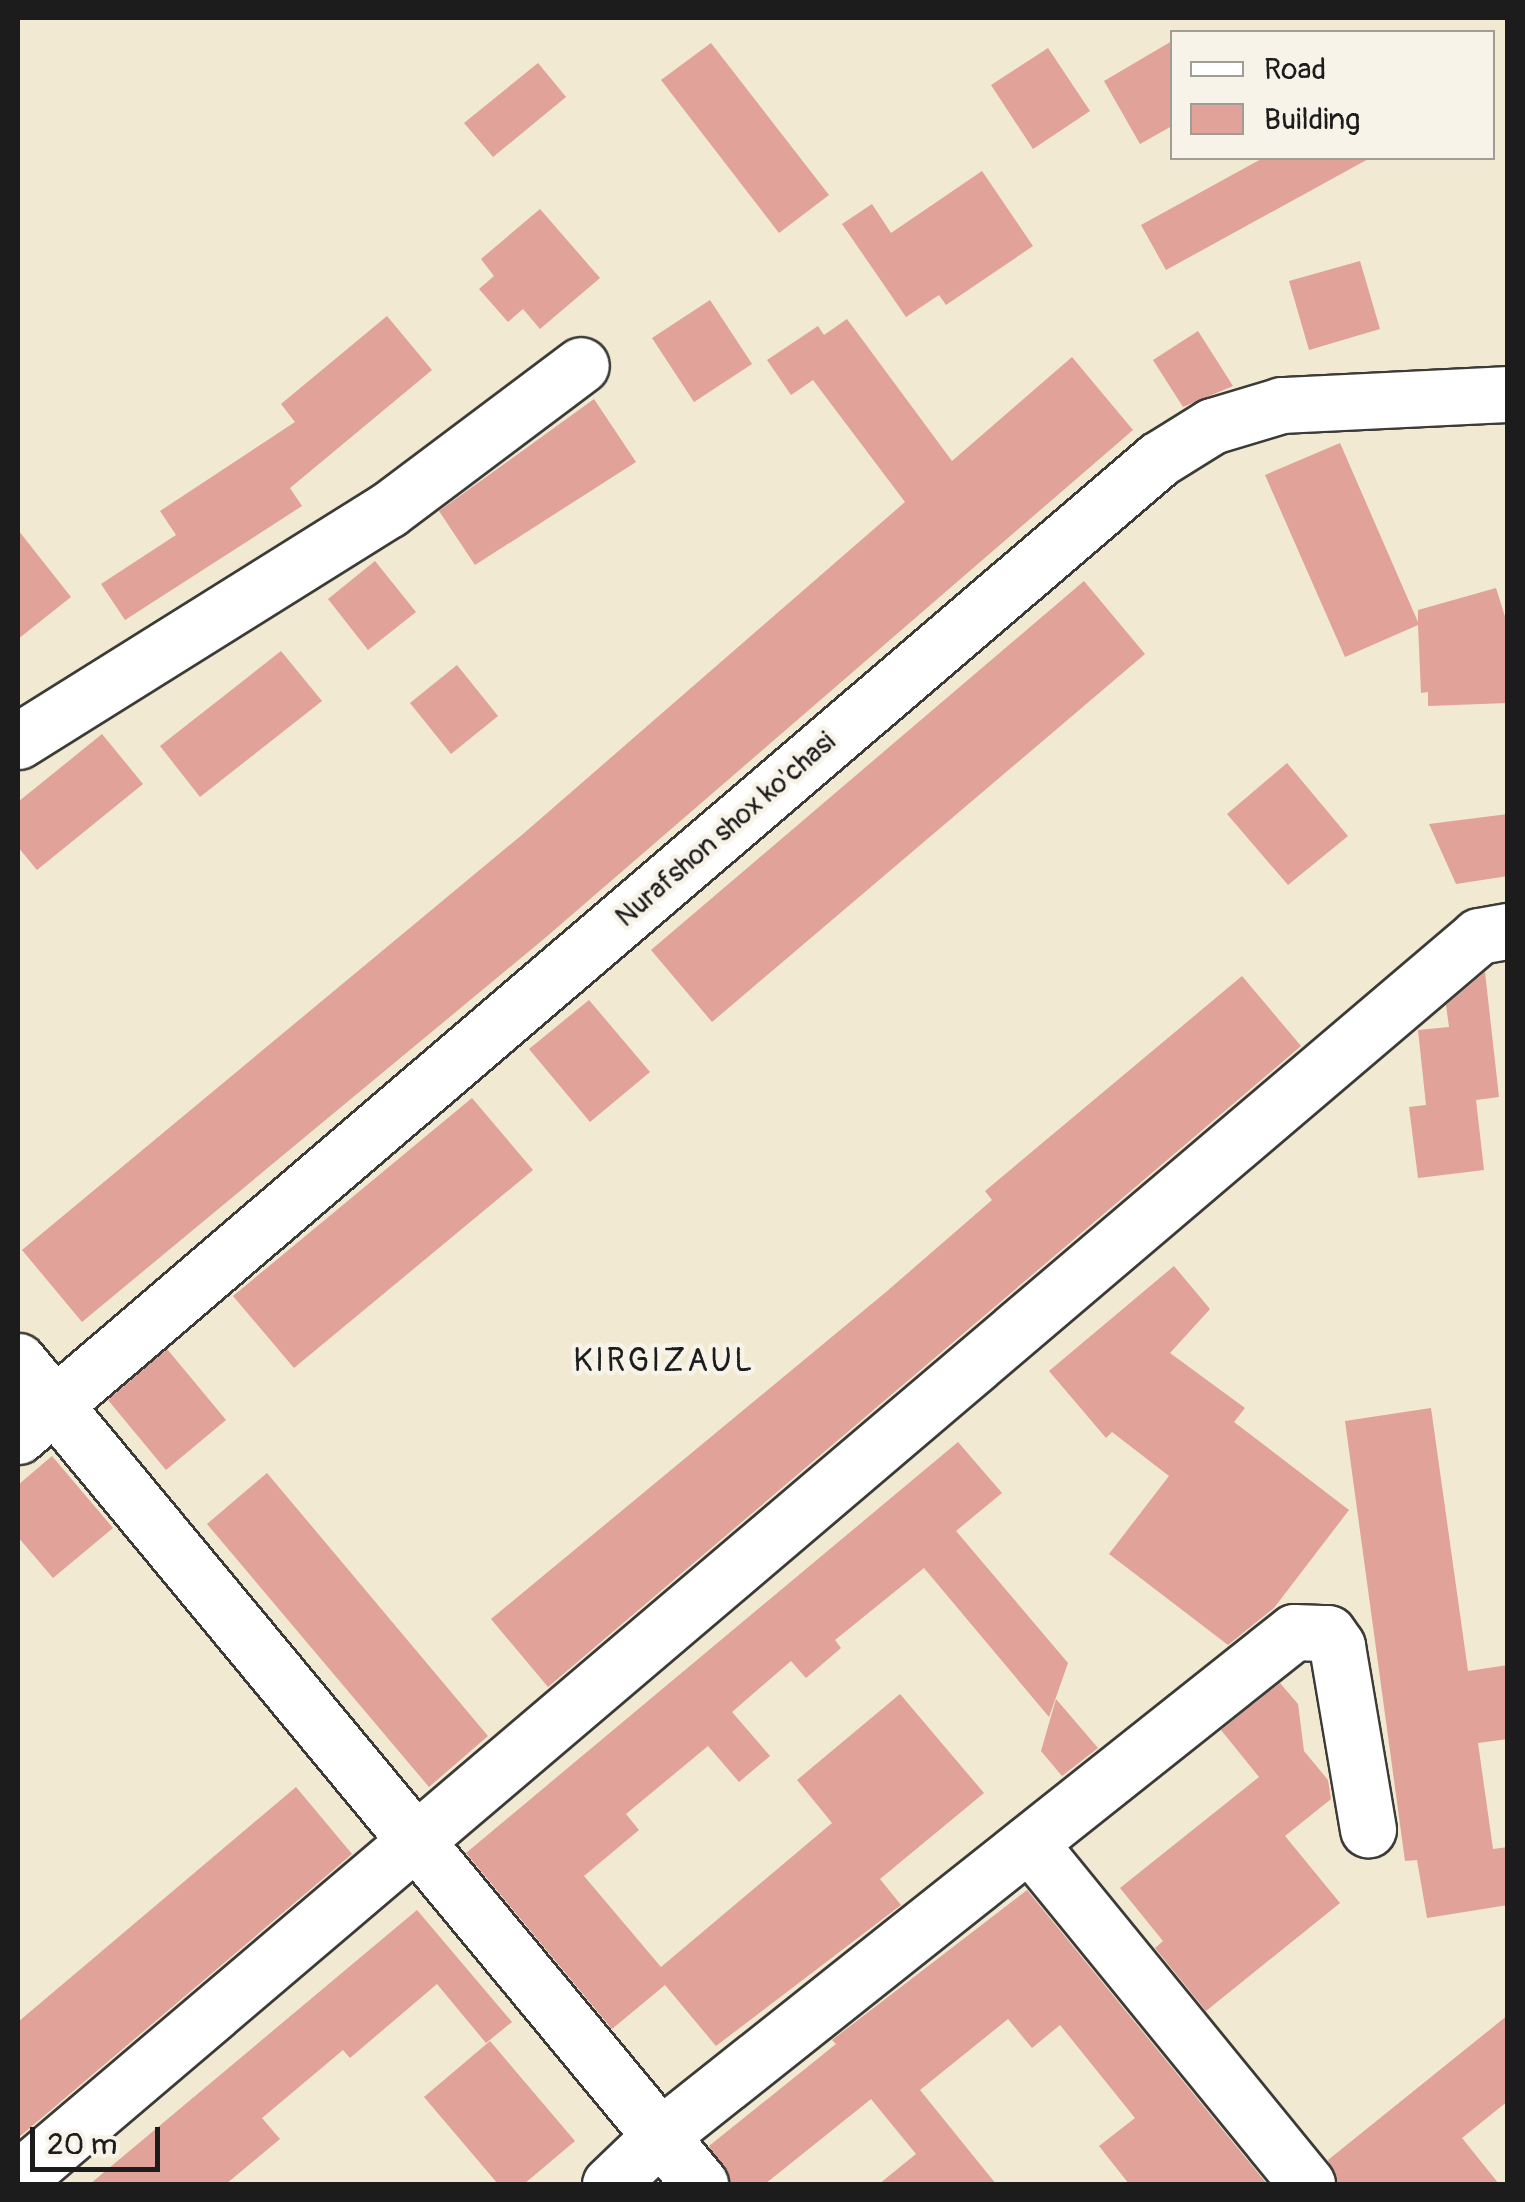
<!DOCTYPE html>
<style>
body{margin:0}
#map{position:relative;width:1525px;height:2202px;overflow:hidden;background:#f1e9d1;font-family:Pangolin,sans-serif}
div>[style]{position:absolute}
.building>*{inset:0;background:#e0a299}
.roads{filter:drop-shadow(2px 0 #3c3b37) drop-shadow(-2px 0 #3c3b37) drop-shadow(0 2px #3c3b37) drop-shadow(0 -2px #3c3b37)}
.minor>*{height:55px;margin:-27.5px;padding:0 27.5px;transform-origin:27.5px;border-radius:27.5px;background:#fff}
span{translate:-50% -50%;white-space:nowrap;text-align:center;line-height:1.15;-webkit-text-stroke:9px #f7f3e8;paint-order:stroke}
.street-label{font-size:28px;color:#1c1c1c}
.quarter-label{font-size:32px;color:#1c1c1c;letter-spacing:2.5px}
.frame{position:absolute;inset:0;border:20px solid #1c1c1c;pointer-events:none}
.legend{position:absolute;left:1170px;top:30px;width:325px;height:130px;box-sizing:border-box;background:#f7f3e8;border:2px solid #9f9d96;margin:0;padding:12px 18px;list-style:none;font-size:30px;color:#1c1c1c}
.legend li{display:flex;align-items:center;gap:20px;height:50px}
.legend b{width:50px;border:2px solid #9f9d96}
.scale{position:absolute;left:30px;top:2127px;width:130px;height:45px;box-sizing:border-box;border:5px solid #1c1c1c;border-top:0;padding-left:12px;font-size:30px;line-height:35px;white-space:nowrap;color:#1c1c1c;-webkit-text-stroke:8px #f7f3e8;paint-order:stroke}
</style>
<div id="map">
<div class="building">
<i style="clip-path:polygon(1172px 41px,1172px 126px,1140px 144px,1104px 81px)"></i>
<i style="clip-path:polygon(711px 43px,829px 195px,779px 233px,661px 80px)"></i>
<i style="clip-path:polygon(1048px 48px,1090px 111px,1033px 149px,991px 85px)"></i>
<i style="clip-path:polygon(538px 63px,566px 97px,493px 157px,464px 123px)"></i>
<i style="clip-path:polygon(1263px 158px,1370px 158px,1166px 270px,1141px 225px)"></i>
<i style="clip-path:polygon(982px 171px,1033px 246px,946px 305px,939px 295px,906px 317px,842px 224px,872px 204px,891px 233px)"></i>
<i style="clip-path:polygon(540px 209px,600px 278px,540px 329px,523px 309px,508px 322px,479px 289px,494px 276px,481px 259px)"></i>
<i style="clip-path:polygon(1360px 261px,1380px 329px,1309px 350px,1289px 281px)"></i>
<i style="clip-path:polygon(710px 300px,752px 364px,694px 402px,652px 338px)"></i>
<i style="clip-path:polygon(387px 316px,432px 370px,290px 488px,302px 506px,125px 620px,101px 584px,176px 535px,160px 511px,295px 422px,281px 404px)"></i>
<i style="clip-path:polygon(847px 319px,952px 461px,1072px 357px,1133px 430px,545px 938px,82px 1322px,22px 1250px,523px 834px,905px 502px,813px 380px,791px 395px,767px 360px,818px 326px,824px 335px)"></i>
<i style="clip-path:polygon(1198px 331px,1233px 386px,1183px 407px,1153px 360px)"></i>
<i style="clip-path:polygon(594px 399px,636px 462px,475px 565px,439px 511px)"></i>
<i style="clip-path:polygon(1340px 443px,1418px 622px,1418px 610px,1496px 588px,1508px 626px,1508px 703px,1428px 706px,1428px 692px,1421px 693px,1418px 625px,1345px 657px,1265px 475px)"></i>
<i style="clip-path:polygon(18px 530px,71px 597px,18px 639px)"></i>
<i style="clip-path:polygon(375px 561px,416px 612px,368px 650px,328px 599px)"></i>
<i style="clip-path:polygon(1084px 581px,1145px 654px,712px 1022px,651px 950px)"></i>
<i style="clip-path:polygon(281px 651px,322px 701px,200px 797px,160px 746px)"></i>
<i style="clip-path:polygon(457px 665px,498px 716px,451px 754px,410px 703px)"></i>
<i style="clip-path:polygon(102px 734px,143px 784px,37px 870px,18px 847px,18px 802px)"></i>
<i style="clip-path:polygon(1287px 763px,1348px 836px,1288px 885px,1227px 814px)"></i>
<i style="clip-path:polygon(1508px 814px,1508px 876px,1456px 884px,1429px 824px)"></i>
<i style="clip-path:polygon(1485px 972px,1499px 1097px,1476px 1100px,1484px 1170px,1418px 1178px,1409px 1107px,1426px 1105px,1418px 1030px,1449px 1027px,1446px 1005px)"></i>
<i style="clip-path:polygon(1242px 976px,1301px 1046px,548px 1687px,491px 1619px,886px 1292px,992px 1200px,985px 1191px)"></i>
<i style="clip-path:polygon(589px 1000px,650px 1072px,590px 1122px,529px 1049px)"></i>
<i style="clip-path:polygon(472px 1098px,533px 1170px,294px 1368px,233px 1296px)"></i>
<i style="clip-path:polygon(1174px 1266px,1210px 1309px,1170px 1353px,1245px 1408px,1234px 1422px,1349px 1510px,1274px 1608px,1228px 1645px,1109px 1554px,1169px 1476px,1112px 1432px,1106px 1438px,1049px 1371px)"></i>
<i style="clip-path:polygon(167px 1349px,226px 1420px,166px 1470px,108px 1400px)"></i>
<i style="clip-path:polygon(1431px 1408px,1468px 1671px,1508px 1665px,1508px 1739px,1478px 1743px,1493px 1849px,1508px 1847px,1508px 1905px,1427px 1918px,1417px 1860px,1405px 1861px,1345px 1421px)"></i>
<i style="clip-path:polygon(958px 1442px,1002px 1493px,956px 1531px,1068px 1663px,1049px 1717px,924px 1568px,835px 1640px,841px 1648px,806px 1678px,791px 1661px,732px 1712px,770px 1756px,739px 1782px,708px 1746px,626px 1814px,639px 1830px,584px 1876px,661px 1967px,832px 1823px,797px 1780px,900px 1694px,984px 1793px,880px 1879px,901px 1905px,716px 2046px,665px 1985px,612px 2029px,466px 1853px)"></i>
<i style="clip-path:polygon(52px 1456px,113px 1528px,53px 1578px,18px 1537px,18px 1485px)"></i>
<i style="clip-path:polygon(267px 1473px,488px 1736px,429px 1787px,207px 1524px)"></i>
<i style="clip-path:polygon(1280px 1683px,1298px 1704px,1304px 1751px,1328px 1780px,1331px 1799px,1285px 1836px,1340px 1903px,1206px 2011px,1155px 1948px,1163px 1941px,1120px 1888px,1259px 1777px,1221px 1730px)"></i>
<i style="clip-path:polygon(1056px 1699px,1098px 1748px,1062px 1776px,1041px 1751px)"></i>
<i style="clip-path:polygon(296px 1787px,352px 1854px,18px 2138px,18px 2022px)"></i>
<i style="clip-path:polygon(1027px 1890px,1267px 2184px,1129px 2184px,1099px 2146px,1135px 2118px,1060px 2025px,1032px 2048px,1008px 2019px,920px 2090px,996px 2184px,879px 2184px,916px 2154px,871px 2099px,765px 2184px,730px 2184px,709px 2146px,836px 2044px,832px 2040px)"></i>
<i style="clip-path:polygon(417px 1910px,512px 2022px,486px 2043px,437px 1984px,350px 2058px,343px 2050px,262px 2118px,280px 2139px,226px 2184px,90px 2184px)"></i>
<i style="clip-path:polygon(1508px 2015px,1508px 2101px,1462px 2138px,1499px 2184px,1337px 2184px,1328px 2160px)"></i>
<i style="clip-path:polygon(490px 2041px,575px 2141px,524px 2184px,498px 2184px,424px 2097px)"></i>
</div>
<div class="roads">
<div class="minor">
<i style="left:18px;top:741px;width:436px;rotate:-32deg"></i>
<i style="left:388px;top:510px;width:241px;rotate:-36.9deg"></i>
<i style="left:18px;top:1361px;width:1069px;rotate:50.35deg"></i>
<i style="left:18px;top:1436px;width:1502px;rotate:-40.57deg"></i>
<i style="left:1159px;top:459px;width:62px;rotate:-31.9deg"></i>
<i style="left:1212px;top:426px;width:73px;rotate:-16.7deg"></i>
<i style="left:1282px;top:405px;width:226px;rotate:-2.8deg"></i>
<i style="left:1029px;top:1843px;width:440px;rotate:50.8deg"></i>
<i style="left:18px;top:2179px;width:1918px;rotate:-40.39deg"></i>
<i style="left:1479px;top:936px;width:29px;rotate:-10deg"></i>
<i style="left:610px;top:2184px;width:69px;rotate:-43.8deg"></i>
<i style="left:660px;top:2136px;width:810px;rotate:-38.48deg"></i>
<i style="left:1294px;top:1632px;width:34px;rotate:2deg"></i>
<i style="left:1328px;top:1633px;width:16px;rotate:55deg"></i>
<i style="left:1337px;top:1646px;width:186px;rotate:80.4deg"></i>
</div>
</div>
<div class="street-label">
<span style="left:726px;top:830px;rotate:-41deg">Nurafshon shox ko'chasi</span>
</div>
<div class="quarter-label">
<span style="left:664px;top:1361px">KIRGIZAUL</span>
</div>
<div class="frame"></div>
<ul class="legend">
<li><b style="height:12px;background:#fff"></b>Road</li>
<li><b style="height:28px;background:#e0a299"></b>Building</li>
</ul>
<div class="scale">20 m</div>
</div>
